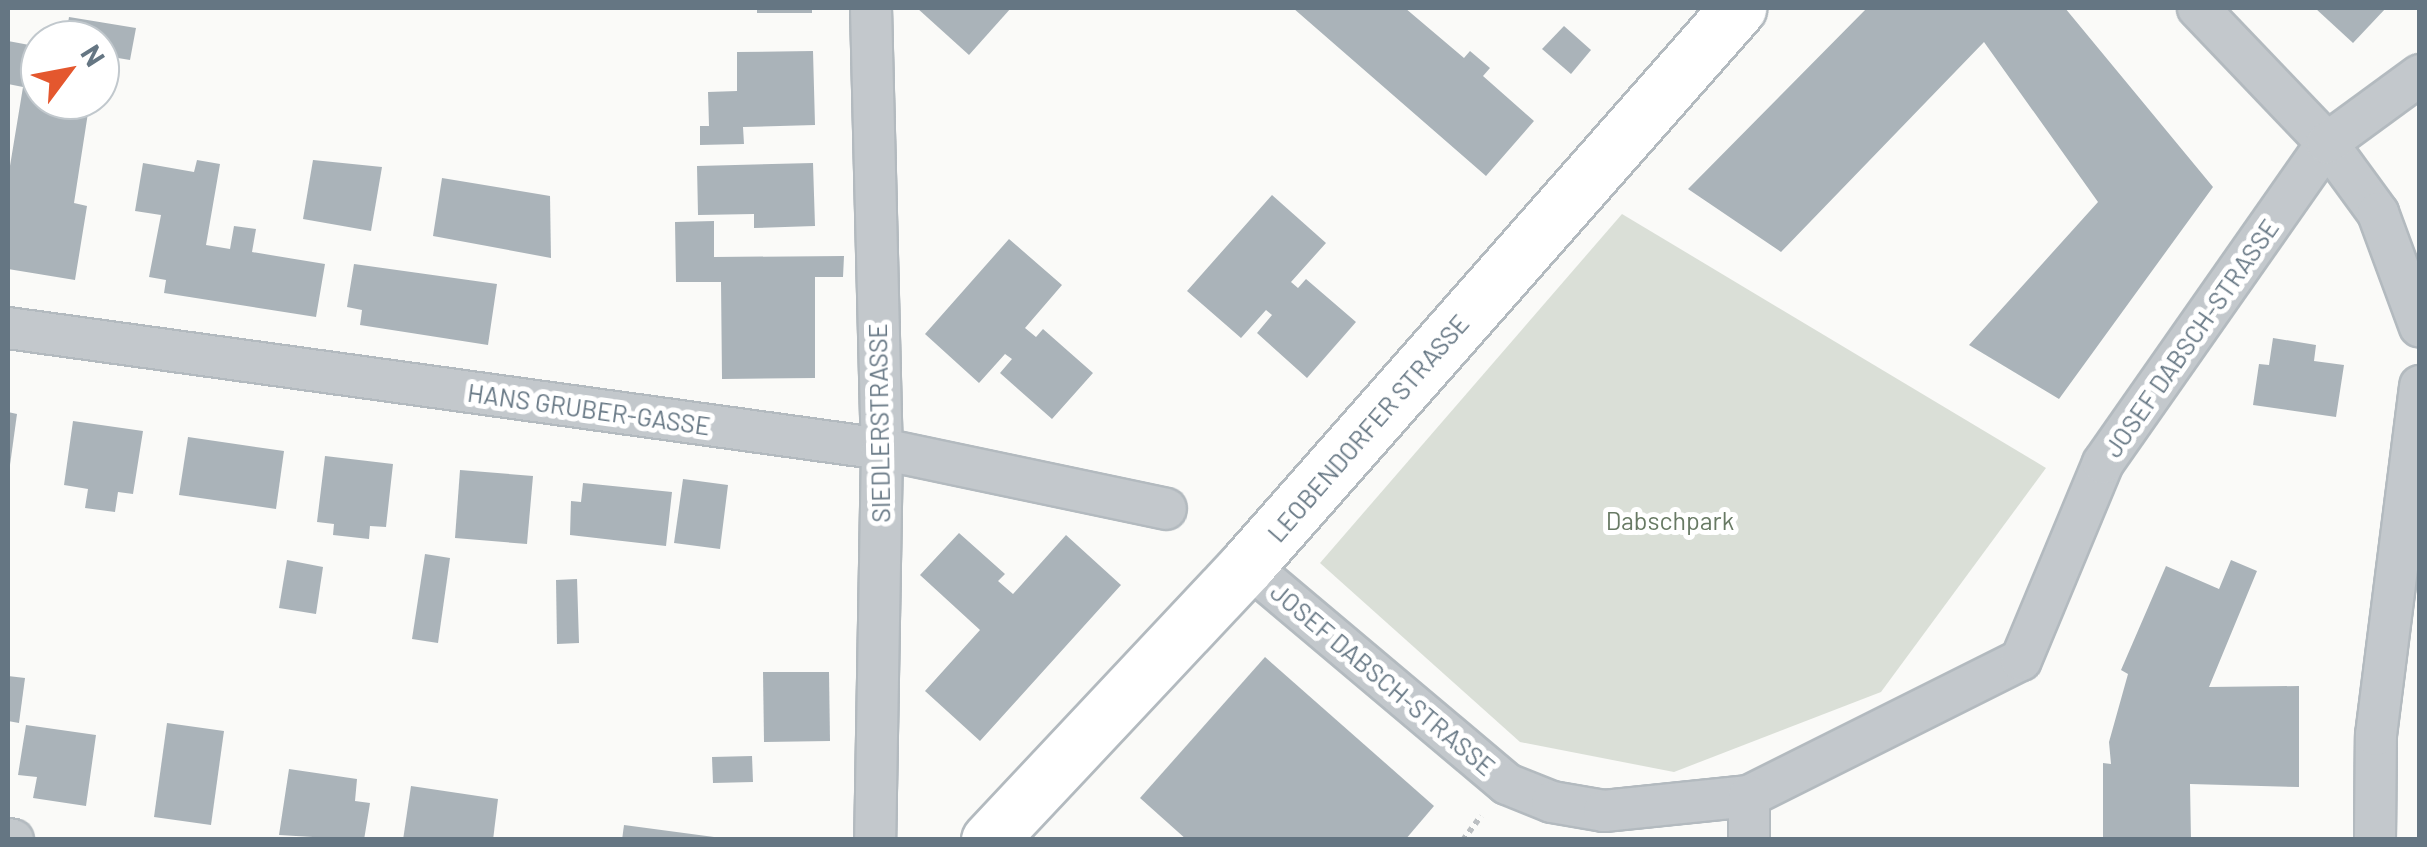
<!DOCTYPE html>
<style>
body{margin:0}
#map{position:relative;width:2427px;height:847px;overflow:hidden;background:#fafaf8;font-family:Barlow,sans-serif}
div>[style]{position:absolute}
.green>*{inset:0;background:#dadfd7}
.building>*{inset:0;background:#aab3b9}
.path>*{height:6px;margin-top:-3px;transform-origin:0;background:repeating-linear-gradient(90deg,#bbbfc2 0 5px,transparent 0 10px)}
.roads{filter:drop-shadow(2px 0 #b3babf) drop-shadow(-2px 0 #b3babf) drop-shadow(0 2px #b3babf) drop-shadow(0 -2px #b3babf)}
.street>*{height:40px;margin:-20px;padding:0 20px;transform-origin:20px;border-radius:20px;background:#c3c8cc}
.secondary>*{height:55px;margin:-27.5px;padding:0 27.5px;transform-origin:27.5px;border-radius:27.5px;background:#fff}
span{translate:-50% -50%;white-space:nowrap;text-align:center;line-height:1.15;-webkit-text-stroke:10px #fff;paint-order:stroke}
.street-label{font-size:25px;color:#657683}
.park-label{font-size:25px;color:#687a64}
.frame{position:absolute;inset:0;border:10px solid #657683;pointer-events:none}
.north{position:absolute;left:20px;top:20px;width:100px;height:100px;box-sizing:border-box;background:#fff;border:2px solid #c1c8cd;border-radius:50%;rotate:58deg;font-size:28px;font-weight:700;line-height:40px;text-align:center;color:#657683}
.north::after{content:'';display:block;margin:auto;width:35px;height:45px;background:#e4572e;clip-path:polygon(50% 0,100% 100%,50% 72%,0 100%)}
</style>
<div id="map">
<div class="green">
<i style="clip-path:polygon(1622px 214px,2046px 468px,1881px 692px,1674px 772px,1520px 742px,1320px 563px)"></i>
</div>
<div class="building">
<i style="clip-path:polygon(757px 8px,812px 8px,812px 13px,757px 13px)"></i>
<i style="clip-path:polygon(917px 8px,1011px 8px,969px 55px)"></i>
<i style="clip-path:polygon(1293px 8px,1405px 8px,1464px 58px,1470px 51px,1490px 68px,1483px 76px,1534px 121px,1486px 176px)"></i>
<i style="clip-path:polygon(1867px 8px,2065px 8px,2213px 187px,2059px 399px,1969px 345px,2098px 202px,1984px 42px,1781px 252px,1688px 189px)"></i>
<i style="clip-path:polygon(2315px 8px,2386px 8px,2353px 43px)"></i>
<i style="clip-path:polygon(69px 17px,136px 28px,130px 60px,100px 55px,100px 40px,65px 40px)"></i>
<i style="clip-path:polygon(1564px 26px,1591px 50px,1571px 74px,1542px 49px)"></i>
<i style="clip-path:polygon(8px 41px,40px 47px,40px 100px,90px 100px,74px 203px,87px 206px,75px 280px,8px 269px,8px 178px,23px 87px,8px 84px)"></i>
<i style="clip-path:polygon(813px 51px,815px 125px,743px 127px,744px 144px,700px 145px,700px 126px,709px 126px,708px 92px,737px 91px,737px 52px)"></i>
<i style="clip-path:polygon(197px 160px,220px 164px,206px 245px,230px 249px,234px 226px,256px 229px,252px 252px,325px 264px,316px 317px,164px 293px,166px 280px,149px 277px,161px 215px,135px 211px,143px 163px,194px 172px)"></i>
<i style="clip-path:polygon(313px 160px,382px 167px,371px 231px,303px 219px)"></i>
<i style="clip-path:polygon(813px 163px,815px 226px,754px 228px,754px 214px,698px 215px,697px 166px)"></i>
<i style="clip-path:polygon(442px 178px,550px 196px,551px 258px,433px 236px)"></i>
<i style="clip-path:polygon(1272px 195px,1326px 243px,1291px 282px,1298px 288px,1306px 279px,1356px 322px,1307px 378px,1257px 333px,1272px 315px,1266px 310px,1241px 338px,1187px 291px)"></i>
<i style="clip-path:polygon(714px 221px,714px 257px,844px 256px,843px 277px,815px 277px,815px 378px,722px 379px,721px 282px,676px 282px,675px 222px)"></i>
<i style="clip-path:polygon(1009px 239px,1062px 285px,1025px 328px,1036px 337px,1043px 329px,1093px 373px,1052px 419px,1000px 373px,1012px 359px,1005px 354px,979px 383px,925px 334px)"></i>
<i style="clip-path:polygon(354px 264px,497px 284px,488px 345px,360px 325px,362px 310px,347px 307px)"></i>
<i style="clip-path:polygon(2273px 338px,2316px 345px,2314px 361px,2344px 365px,2336px 417px,2253px 405px,2259px 364px,2269px 365px)"></i>
<i style="clip-path:polygon(8px 412px,17px 414px,10px 465px,8px 465px)"></i>
<i style="clip-path:polygon(73px 421px,143px 431px,133px 494px,118px 492px,115px 512px,85px 508px,88px 489px,64px 485px)"></i>
<i style="clip-path:polygon(188px 437px,284px 451px,276px 509px,179px 495px)"></i>
<i style="clip-path:polygon(325px 456px,393px 464px,386px 527px,370px 526px,369px 539px,333px 535px,334px 524px,317px 522px)"></i>
<i style="clip-path:polygon(460px 470px,533px 476px,527px 544px,455px 538px)"></i>
<i style="clip-path:polygon(683px 479px,728px 485px,720px 549px,674px 543px)"></i>
<i style="clip-path:polygon(583px 483px,672px 492px,666px 546px,570px 535px,571px 501px,581px 502px)"></i>
<i style="clip-path:polygon(959px 533px,1005px 574px,998px 581px,1013px 594px,1066px 535px,1121px 585px,980px 741px,925px 691px,980px 630px,920px 575px)"></i>
<i style="clip-path:polygon(425px 554px,450px 558px,438px 643px,412px 639px)"></i>
<i style="clip-path:polygon(287px 560px,323px 567px,316px 614px,279px 608px)"></i>
<i style="clip-path:polygon(2231px 560px,2257px 571px,2209px 687px,2299px 686px,2299px 787px,2190px 784px,2191px 840px,2103px 840px,2103px 763px,2111px 764px,2109px 742px,2128px 674px,2121px 670px,2166px 566px,2219px 589px)"></i>
<i style="clip-path:polygon(577px 579px,579px 643px,557px 644px,556px 580px)"></i>
<i style="clip-path:polygon(1265px 657px,1434px 806px,1405px 840px,1187px 840px,1140px 798px)"></i>
<i style="clip-path:polygon(763px 672px,829px 672px,830px 741px,764px 742px)"></i>
<i style="clip-path:polygon(8px 676px,25px 678px,19px 723px,8px 721px)"></i>
<i style="clip-path:polygon(167px 723px,224px 731px,211px 825px,154px 817px)"></i>
<i style="clip-path:polygon(26px 725px,96px 735px,86px 806px,33px 798px,37px 777px,18px 775px)"></i>
<i style="clip-path:polygon(752px 756px,753px 782px,713px 783px,712px 757px)"></i>
<i style="clip-path:polygon(289px 769px,357px 779px,355px 801px,370px 803px,364px 840px,279px 835px)"></i>
<i style="clip-path:polygon(411px 786px,498px 799px,493px 840px,403px 840px)"></i>
<i style="clip-path:polygon(624px 825px,714px 837px,713px 840px,622px 840px)"></i>
</div>
<div class="path">
<i style="left:1463px;top:840px;width:30px;rotate:-53deg"></i>
</div>
<div class="roads">
<div class="street">
<i style="left:871px;top:8px;width:441px;rotate:88.6deg"></i>
<i style="left:882px;top:449px;width:391px;rotate:91deg"></i>
<i style="left:2198px;top:8px;width:187px;rotate:46.3deg"></i>
<i style="left:2327px;top:143px;width:87px;rotate:53.9deg"></i>
<i style="left:2378px;top:213px;width:121px;rotate:69.8deg"></i>
<i style="left:8px;top:328px;width:882px;rotate:7.88deg"></i>
<i style="left:882px;top:449px;width:290px;rotate:11.9deg"></i>
<i style="left:1247px;top:565px;width:340px;rotate:40.1deg"></i>
<i style="left:1507px;top:784px;width:48px;rotate:21.8deg"></i>
<i style="left:1552px;top:802px;width:53px;rotate:9.8deg"></i>
<i style="left:1604px;top:811px;width:146px;rotate:-5.9deg"></i>
<i style="left:1749px;top:796px;width:304px;rotate:-26.6deg"></i>
<i style="left:2021px;top:660px;width:213px;rotate:-67.4deg"></i>
<i style="left:2103px;top:463px;width:391px;rotate:-55deg"></i>
<i style="left:2327px;top:143px;width:115px;rotate:-36.2deg"></i>
<i style="left:1749px;top:796px;width:44px;rotate:90deg"></i>
<i style="left:8px;top:839px;width:5px;rotate:11deg"></i>
<i style="left:2375px;top:840px;width:105px;rotate:-89.5deg"></i>
<i style="left:2376px;top:735px;width:352px;rotate:-82.8deg"></i>
</div>
<div class="secondary">
<i style="left:989px;top:840px;width:377px;rotate:-46.8deg"></i>
<i style="left:1247px;top:565px;width:743px;rotate:-48.6deg"></i>
</div>
</div>
<div class="street-label">
<span style="left:2191px;top:338px;rotate:-55deg">JOSEF DABSCH-STRASSE</span>
<span style="left:589px;top:409px;rotate:8deg">HANS GRUBER-GASSE</span>
<span style="left:879px;top:423px;rotate:-91deg">SIEDLERSTRASSE</span>
<span style="left:1368px;top:428px;rotate:-49deg">LEOBENDORFER STRASSE</span>
<span style="left:1383px;top:679px;rotate:40deg">JOSEF DABSCH-STRASSE</span>
</div>
<div class="park-label">
<span style="left:1670px;top:520px">Dabschpark</span>
</div>
<div class="frame"></div>
<div class="north">N</div>
</div>
